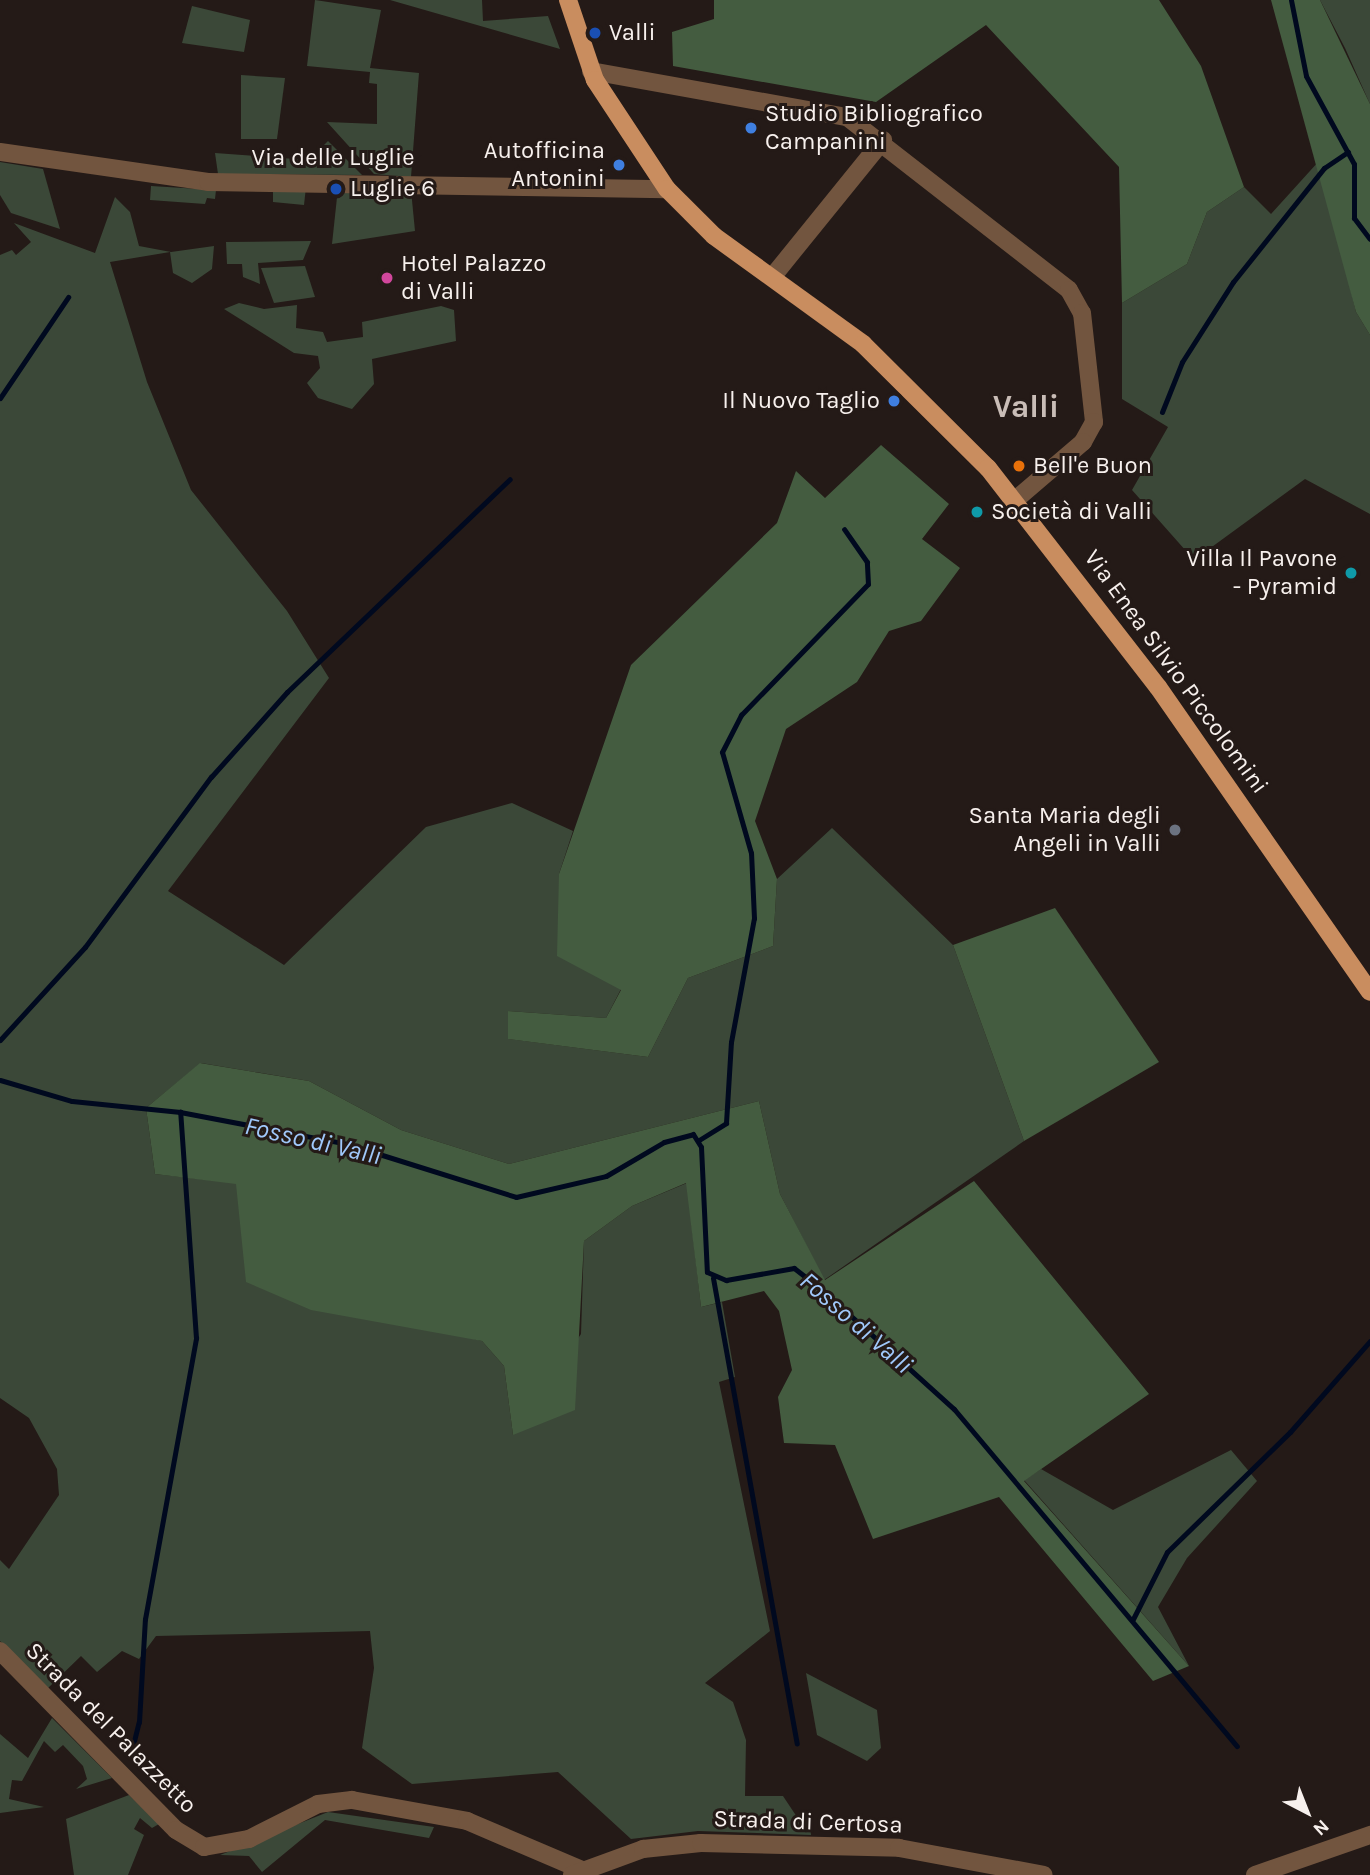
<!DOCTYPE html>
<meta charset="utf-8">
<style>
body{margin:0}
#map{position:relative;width:1370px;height:1875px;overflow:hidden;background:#241a17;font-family:Karla,sans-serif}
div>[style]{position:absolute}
.green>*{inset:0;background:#3b4838}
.forest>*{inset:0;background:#445c40}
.stream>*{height:5px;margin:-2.5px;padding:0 2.5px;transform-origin:2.5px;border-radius:2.5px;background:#00091f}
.minor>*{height:18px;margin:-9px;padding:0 9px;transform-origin:9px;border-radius:9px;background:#72553f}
.major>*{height:18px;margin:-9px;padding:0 9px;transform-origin:9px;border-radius:9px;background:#c98d5f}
.dots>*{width:19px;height:19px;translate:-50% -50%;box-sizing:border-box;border:4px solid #241a17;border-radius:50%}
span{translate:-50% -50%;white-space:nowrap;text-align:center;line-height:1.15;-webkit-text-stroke:6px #241a17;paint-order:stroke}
.poi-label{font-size:24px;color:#f7f0ed}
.left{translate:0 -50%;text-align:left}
.right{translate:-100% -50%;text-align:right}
.street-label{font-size:24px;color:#f7f0ed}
.water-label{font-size:26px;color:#a0c8fa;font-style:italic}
.district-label{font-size:32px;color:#c9bdb7;font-weight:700}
.north{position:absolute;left:1272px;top:1777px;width:70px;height:70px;-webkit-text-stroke:5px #241a17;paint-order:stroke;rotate:138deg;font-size:19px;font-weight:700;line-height:28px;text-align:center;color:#f7f0ed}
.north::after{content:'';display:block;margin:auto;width:24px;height:32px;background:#f7f0ed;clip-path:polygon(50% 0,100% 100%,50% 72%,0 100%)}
</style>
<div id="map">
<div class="green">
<i style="clip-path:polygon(315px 0,381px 10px,370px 68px,419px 73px,411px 177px,374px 174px,327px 122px,377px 124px,377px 84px,369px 83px,370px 72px,307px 66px)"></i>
<i style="clip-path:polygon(390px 0,482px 0,483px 21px,548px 16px,560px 49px)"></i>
<i style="clip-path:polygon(1320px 0,1370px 0,1370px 104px,1345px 48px)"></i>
<i style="clip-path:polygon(192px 6px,250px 20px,244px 52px,182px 43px)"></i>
<i style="clip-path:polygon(241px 75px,285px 78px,277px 139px,241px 139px)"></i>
<i style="clip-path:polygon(328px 141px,362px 175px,218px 174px,215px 153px,309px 160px)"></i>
<i style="clip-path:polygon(1319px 161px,1356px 312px,1370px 335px,1370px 514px,1305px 479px,1194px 560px,1132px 490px,1168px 427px,1122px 399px,1122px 303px,1187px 264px,1207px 212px,1244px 187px,1271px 214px)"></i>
<i style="clip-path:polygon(0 162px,43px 169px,60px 229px,11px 213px,0 195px)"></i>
<i style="clip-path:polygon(151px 186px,216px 190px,215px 199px,207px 198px,205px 204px,150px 200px)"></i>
<i style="clip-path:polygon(306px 187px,304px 205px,273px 202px,273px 188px)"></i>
<i style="clip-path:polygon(338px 188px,411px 190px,415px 231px,332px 244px)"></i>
<i style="clip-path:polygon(115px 197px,130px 212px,139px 246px,171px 252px,214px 246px,212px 269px,192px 283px,173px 273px,170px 252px,110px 262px,147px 382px,191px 490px,287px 611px,329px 678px,168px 891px,284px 965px,426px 827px,512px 803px,573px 831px,559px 874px,621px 989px,606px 1018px,508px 1011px,509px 1039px,648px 1057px,688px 978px,773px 946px,777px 879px,832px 828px,953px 945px,1024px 1141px,824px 1280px,780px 1194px,759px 1101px,509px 1164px,401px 1130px,309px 1081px,201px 1063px,146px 1108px,155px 1174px,236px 1183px,435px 1329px,482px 1341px,504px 1366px,513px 1435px,581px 1334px,584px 1241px,632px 1206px,687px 1183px,701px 1307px,722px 1302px,735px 1377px,719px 1382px,770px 1631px,705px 1683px,733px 1702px,746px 1740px,745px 1796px,783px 1796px,797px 1817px,809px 1816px,811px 1835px,698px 1831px,631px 1839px,558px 1772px,412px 1784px,362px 1748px,374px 1668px,370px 1631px,156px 1636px,139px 1659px,122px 1651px,97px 1672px,81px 1656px,46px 1690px,0 1641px,0 1560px,9px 1569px,59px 1495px,57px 1469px,29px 1418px,0 1398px,0 255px,12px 250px,16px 255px,31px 242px,14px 223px,95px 253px)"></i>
<i style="clip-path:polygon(311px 241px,303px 260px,258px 263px,260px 284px,243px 277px,242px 264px,227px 264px,226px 242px)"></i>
<i style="clip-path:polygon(305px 266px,315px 297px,274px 303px,261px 268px)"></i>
<i style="clip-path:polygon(239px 303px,264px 309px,297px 305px,296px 328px,323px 332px,327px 342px,363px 337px,362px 322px,441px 306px,454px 310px,456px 341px,372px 359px,374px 384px,352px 409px,318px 398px,307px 383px,320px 368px,318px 356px,294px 353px,224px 309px)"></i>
<i style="clip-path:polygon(1231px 1450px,1257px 1481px,1187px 1558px,1158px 1607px,1189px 1666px,1024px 1480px,1041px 1469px,1113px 1510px)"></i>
<i style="clip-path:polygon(806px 1673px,877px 1710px,881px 1748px,867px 1761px,817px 1735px)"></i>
<i style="clip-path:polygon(52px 1718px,112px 1778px,76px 1789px,87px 1779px,83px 1766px,63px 1745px,55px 1752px,44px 1741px,22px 1781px,12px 1780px,9px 1799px,44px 1807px,0 1813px,0 1734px,28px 1758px)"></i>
<i style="clip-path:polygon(129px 1795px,159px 1824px,152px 1828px,140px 1818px,134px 1829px,144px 1835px,128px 1875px,74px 1875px,66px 1819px)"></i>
<i style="clip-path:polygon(328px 1812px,434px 1827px,429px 1838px,325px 1820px,262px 1872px,249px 1856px,220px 1855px)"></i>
</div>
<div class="forest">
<i style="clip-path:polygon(714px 0,1159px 0,1201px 66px,1244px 187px,1207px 212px,1187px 264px,1122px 303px,1119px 167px,986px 25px,876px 102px,673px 66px,672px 32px,714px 19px)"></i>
<i style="clip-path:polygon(1271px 0,1320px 0,1370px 104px,1370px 335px,1356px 312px)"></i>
<i style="clip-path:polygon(881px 445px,949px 504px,922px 539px,960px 568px,921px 621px,889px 631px,857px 682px,786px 729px,755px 821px,777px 879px,773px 946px,688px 978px,648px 1057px,508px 1039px,508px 1011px,606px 1018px,621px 990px,557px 956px,559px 874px,631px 665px,777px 523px,796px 471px,825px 498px)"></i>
<i style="clip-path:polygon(1055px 908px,1159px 1062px,1024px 1141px,953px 945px)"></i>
<i style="clip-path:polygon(200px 1063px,309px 1081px,401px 1130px,509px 1164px,759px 1101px,780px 1194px,825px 1280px,974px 1181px,1149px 1394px,1024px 1481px,1189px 1666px,1153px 1681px,999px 1497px,873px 1539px,835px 1445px,784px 1443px,778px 1397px,792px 1370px,779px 1311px,764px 1291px,701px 1307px,686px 1183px,632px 1206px,584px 1241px,575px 1410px,513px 1435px,504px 1366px,482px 1341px,311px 1310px,246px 1282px,236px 1184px,155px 1174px,146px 1108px)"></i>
</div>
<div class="stream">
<i style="left:1291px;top:0;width:77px;rotate:78.8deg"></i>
<i style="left:1306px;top:76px;width:100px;rotate:61.4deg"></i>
<i style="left:1354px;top:164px;width:54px;rotate:90deg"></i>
<i style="left:1354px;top:218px;width:26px;rotate:53deg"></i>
<i style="left:0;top:398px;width:122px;rotate:-56deg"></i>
<i style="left:1162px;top:412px;width:54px;rotate:-68.2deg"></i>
<i style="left:1182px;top:362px;width:95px;rotate:-57.5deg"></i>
<i style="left:1233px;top:282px;width:146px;rotate:-51.4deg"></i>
<i style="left:1324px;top:168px;width:29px;rotate:-34deg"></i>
<i style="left:0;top:1040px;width:126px;rotate:-47.6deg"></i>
<i style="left:85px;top:947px;width:212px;rotate:-53.5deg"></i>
<i style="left:211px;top:777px;width:114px;rotate:-48.2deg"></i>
<i style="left:287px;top:692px;width:308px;rotate:-43.7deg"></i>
<i style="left:0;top:1080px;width:75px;rotate:16.3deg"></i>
<i style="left:72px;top:1101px;width:109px;rotate:5.8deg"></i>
<i style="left:180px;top:1112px;width:170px;rotate:10.8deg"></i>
<i style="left:347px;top:1144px;width:177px;rotate:17.4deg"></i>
<i style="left:516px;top:1197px;width:92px;rotate:-13.1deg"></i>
<i style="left:606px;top:1176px;width:67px;rotate:-30.4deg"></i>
<i style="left:664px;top:1142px;width:30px;rotate:-15deg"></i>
<i style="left:693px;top:1134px;width:15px;rotate:58deg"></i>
<i style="left:701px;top:1147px;width:125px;rotate:87.3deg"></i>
<i style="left:707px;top:1272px;width:21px;rotate:23deg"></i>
<i style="left:726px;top:1280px;width:69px;rotate:-10deg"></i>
<i style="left:794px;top:1268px;width:33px;rotate:38deg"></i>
<i style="left:820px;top:1288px;width:181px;rotate:42.1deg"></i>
<i style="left:954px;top:1409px;width:440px;rotate:50deg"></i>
<i style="left:699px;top:1140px;width:32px;rotate:-32deg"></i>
<i style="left:726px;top:1123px;width:81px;rotate:-86.5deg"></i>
<i style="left:731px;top:1042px;width:126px;rotate:-79.5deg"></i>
<i style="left:754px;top:918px;width:65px;rotate:-92.6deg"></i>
<i style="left:751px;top:853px;width:105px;rotate:-106deg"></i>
<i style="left:722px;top:752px;width:42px;rotate:-62.8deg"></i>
<i style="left:741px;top:715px;width:182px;rotate:-45.9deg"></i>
<i style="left:868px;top:584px;width:22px;rotate:-93deg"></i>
<i style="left:867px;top:562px;width:40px;rotate:-124.9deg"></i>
<i style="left:713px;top:1278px;width:473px;rotate:79.8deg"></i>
<i style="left:1133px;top:1619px;width:75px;rotate:-63.1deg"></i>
<i style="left:1167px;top:1552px;width:172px;rotate:-44.3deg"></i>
<i style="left:1290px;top:1432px;width:121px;rotate:-48.7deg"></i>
<i style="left:131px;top:1753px;width:32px;rotate:-76deg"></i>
<i style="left:139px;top:1722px;width:103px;rotate:-86.7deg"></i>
<i style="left:145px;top:1619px;width:286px;rotate:-79.7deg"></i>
<i style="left:196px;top:1338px;width:227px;rotate:-94deg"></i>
</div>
<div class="minor">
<i style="left:591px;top:71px;width:260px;rotate:10.2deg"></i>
<i style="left:847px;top:117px;width:281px;rotate:37.9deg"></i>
<i style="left:1069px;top:290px;width:26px;rotate:61deg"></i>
<i style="left:1082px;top:313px;width:110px;rotate:83.7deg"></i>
<i style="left:1094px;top:422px;width:23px;rotate:119deg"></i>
<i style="left:1083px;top:442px;width:89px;rotate:139.5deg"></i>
<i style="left:0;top:152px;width:210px;rotate:8.2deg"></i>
<i style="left:208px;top:182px;width:459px;rotate:0.9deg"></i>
<i style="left:773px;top:276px;width:175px;rotate:-51deg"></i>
<i style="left:0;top:1651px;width:251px;rotate:45.5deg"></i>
<i style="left:176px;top:1830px;width:33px;rotate:31deg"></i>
<i style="left:204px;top:1847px;width:46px;rotate:-10.1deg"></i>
<i style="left:249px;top:1839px;width:77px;rotate:-26.9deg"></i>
<i style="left:318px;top:1804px;width:34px;rotate:-7deg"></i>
<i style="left:352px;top:1800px;width:117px;rotate:10.3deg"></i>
<i style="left:467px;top:1821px;width:127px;rotate:23.1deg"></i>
<i style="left:572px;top:1875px;width:76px;rotate:-20.1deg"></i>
<i style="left:643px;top:1849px;width:58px;rotate:-5.9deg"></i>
<i style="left:701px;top:1843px;width:198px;rotate:1.4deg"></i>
<i style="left:899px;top:1848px;width:147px;rotate:10.5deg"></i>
<i style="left:1255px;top:1875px;width:122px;rotate:-19.2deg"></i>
</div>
<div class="major">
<i style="left:568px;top:0;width:84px;rotate:71.4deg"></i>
<i style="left:595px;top:80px;width:131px;rotate:56.6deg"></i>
<i style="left:667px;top:189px;width:66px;rotate:45deg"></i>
<i style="left:714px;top:236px;width:184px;rotate:35.9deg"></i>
<i style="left:863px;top:344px;width:176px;rotate:44.8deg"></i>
<i style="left:988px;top:468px;width:277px;rotate:52.2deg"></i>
<i style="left:1158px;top:687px;width:371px;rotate:55.2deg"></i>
</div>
<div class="dots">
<i style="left:595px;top:33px;background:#1a4fb4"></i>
<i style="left:751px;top:128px;background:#3f7fe0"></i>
<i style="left:619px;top:165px;background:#3f7fe0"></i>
<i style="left:336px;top:189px;background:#1a4fb4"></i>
<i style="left:387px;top:278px;background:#d1479c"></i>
<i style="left:894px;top:401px;background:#3f7fe0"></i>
<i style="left:1019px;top:466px;background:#e8710a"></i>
<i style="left:977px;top:512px;background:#0f9aa8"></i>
<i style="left:1351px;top:573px;background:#0f9aa8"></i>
<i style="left:1175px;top:830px;background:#6b7280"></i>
</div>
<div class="poi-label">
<span class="left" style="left:609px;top:33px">Valli</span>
<span class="left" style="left:765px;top:128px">Studio Bibliografico<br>Campanini</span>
<span class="right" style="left:605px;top:165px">Autofficina<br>Antonini</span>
<span class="left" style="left:350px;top:189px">Luglie 6</span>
<span class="left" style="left:401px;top:278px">Hotel Palazzo<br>di Valli</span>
<span class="right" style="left:880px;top:401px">Il Nuovo Taglio</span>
<span class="left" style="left:1033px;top:466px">Bell'e Buon</span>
<span class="left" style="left:991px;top:512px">Società di Valli</span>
<span class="right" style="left:1337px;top:573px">Villa Il Pavone<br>- Pyramid</span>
<span class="right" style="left:1161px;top:830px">Santa Maria degli<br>Angeli in Valli</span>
</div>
<div class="street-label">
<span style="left:333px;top:158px">Via delle Luglie</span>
<span style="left:1176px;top:672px;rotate:54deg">Via Enea Silvio Piccolomini</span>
<span style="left:111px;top:1728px;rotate:45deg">Strada del Palazzetto</span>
<span style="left:808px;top:1822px;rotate:2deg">Strada di Certosa</span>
</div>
<div class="water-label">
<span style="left:313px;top:1141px;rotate:13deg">Fosso di Valli</span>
<span style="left:856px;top:1323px;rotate:41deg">Fosso di Valli</span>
</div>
<div class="district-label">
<span style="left:1026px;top:407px">Valli</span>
</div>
<div class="north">N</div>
</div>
